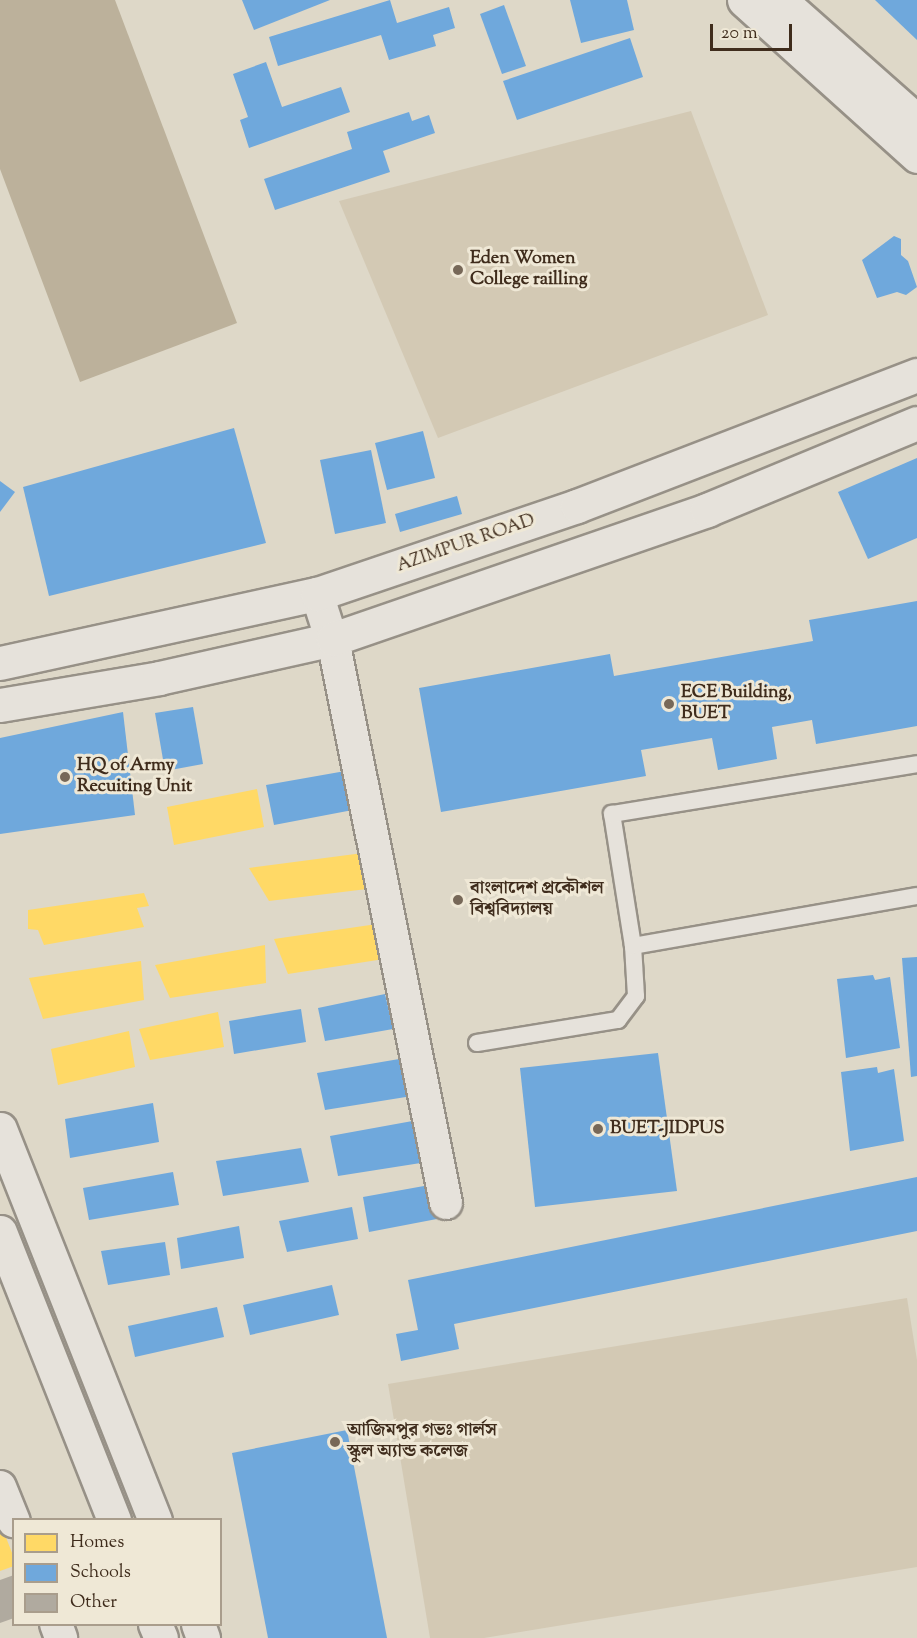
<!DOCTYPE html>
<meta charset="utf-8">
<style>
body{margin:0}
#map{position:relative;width:917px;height:1638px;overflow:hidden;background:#ded8c8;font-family:"Sorts Mill Goudy","Noto Serif Bengali",serif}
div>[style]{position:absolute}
.green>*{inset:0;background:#d3c9b4}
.water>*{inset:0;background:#bcb19b}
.homes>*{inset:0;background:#ffd966}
.schools>*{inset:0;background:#6fa8dc}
.building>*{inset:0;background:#b0aa9f}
.roads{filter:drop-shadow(2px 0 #979187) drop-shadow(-2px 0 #979187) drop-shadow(0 2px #979187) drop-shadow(0 -2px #979187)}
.service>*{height:16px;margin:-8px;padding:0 8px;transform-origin:8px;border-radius:8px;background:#e6e2db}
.minor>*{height:32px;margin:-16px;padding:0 16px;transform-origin:16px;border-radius:16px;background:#e6e2db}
.secondary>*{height:33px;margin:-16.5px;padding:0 16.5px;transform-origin:16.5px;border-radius:16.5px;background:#e6e2db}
.dots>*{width:16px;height:16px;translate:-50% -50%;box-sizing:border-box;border:3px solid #efe8d6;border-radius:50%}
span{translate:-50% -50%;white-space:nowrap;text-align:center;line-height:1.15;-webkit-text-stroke:6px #efe8d6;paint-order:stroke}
.poi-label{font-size:18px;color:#3f2c1c;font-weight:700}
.left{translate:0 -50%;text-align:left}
.street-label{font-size:18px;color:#3f2c1c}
.legend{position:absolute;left:12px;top:1518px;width:210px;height:108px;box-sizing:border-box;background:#efe8d6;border:2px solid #a99d8c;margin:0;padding:8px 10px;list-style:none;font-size:18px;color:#3f2c1c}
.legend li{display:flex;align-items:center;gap:12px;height:30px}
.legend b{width:30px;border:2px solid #a99d8c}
.scale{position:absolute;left:710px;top:24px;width:82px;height:27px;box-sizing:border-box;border:3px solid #3f2c1c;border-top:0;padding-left:8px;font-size:18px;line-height:21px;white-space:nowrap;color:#3f2c1c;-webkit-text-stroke:4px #efe8d6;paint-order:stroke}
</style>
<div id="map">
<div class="green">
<i style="clip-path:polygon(691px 111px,768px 315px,438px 438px,339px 201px)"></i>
<i style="clip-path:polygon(907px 1298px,917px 1360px,917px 1567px,484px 1638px,430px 1638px,388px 1384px)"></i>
</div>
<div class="water">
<i style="clip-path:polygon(0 0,115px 0,237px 323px,80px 382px,0 169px)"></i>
</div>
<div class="homes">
<i style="clip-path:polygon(257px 789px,264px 827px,174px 845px,167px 807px)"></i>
<i style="clip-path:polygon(363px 853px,367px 889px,269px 901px,249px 868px)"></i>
<i style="clip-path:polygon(144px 893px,149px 906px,137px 908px,144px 927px,44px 945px,38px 930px,28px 929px,28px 910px)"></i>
<i style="clip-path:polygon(384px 923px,384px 959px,288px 974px,274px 939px)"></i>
<i style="clip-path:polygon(265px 945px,266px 983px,170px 998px,155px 965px)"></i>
<i style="clip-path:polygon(141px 961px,144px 1000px,43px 1019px,29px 978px)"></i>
<i style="clip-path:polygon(218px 1012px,224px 1047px,150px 1060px,139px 1029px)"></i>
<i style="clip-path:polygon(129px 1031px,135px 1067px,58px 1085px,51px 1049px)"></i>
<i style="clip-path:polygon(0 1522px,14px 1558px,14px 1566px,0 1571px)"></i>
</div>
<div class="schools">
<i style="clip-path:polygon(242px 0,330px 0,254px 30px)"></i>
<i style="clip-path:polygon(390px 0,397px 23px,449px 7px,455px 28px,433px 35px,436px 46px,389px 60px,381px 35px,278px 66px,269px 37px)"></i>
<i style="clip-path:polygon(570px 0,627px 0,634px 30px,581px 43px)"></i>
<i style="clip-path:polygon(875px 0,917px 0,917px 40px)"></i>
<i style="clip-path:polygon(504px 5px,526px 66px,502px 74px,480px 14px)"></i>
<i style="clip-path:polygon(630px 38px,643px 77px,517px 120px,503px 81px)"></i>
<i style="clip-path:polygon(266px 62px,282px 107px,341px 87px,350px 112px,249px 148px,240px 120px,248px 117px,233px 74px)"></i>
<i style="clip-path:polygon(409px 112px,412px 121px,429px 115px,435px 133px,383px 151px,390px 172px,275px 210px,264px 179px,352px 149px,347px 132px)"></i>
<i style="clip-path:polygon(894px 236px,901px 239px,901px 255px,908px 261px,917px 287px,906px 295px,897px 292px,877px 298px,862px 260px)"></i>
<i style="clip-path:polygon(234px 428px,266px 543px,49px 596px,23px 487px)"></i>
<i style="clip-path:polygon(423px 431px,435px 478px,387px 490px,375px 443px)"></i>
<i style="clip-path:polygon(371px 450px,386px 523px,335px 534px,320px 460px)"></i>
<i style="clip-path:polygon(917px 458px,917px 538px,868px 559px,838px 492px)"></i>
<i style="clip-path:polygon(0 481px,15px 492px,0 512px)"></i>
<i style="clip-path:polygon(457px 496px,462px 514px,400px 532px,395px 514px)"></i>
<i style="clip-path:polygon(917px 601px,917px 726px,816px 744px,812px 720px,772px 727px,777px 759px,718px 770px,712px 738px,641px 750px,646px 776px,441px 812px,419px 688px,610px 654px,614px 676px,813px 641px,809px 620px)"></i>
<i style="clip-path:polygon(193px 707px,203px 764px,165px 771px,155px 713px)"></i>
<i style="clip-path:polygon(123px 712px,135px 815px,0 834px,0 738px)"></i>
<i style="clip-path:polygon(351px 770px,358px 809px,274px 825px,266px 785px)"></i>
<i style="clip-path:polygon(917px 957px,917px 1076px,911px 1077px,902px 958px)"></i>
<i style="clip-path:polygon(873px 975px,875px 980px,890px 977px,900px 1048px,846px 1058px,837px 979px)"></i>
<i style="clip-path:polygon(385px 994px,393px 1029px,325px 1041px,318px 1008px)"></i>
<i style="clip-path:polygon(301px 1009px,306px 1042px,234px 1054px,229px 1021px)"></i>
<i style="clip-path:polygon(658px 1053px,677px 1191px,535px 1207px,520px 1068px)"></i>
<i style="clip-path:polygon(405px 1058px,412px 1096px,325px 1110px,317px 1073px)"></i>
<i style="clip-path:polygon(877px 1067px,878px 1073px,894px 1069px,904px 1141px,850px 1151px,841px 1072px)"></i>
<i style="clip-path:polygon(153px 1103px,159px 1142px,70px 1158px,65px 1119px)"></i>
<i style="clip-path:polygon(418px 1120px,427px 1162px,338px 1176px,330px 1136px)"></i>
<i style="clip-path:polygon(301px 1148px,309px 1182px,223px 1196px,216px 1161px)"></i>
<i style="clip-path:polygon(173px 1172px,179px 1205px,89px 1220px,83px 1188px)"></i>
<i style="clip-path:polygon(917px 1177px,917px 1231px,454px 1324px,459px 1349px,401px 1361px,396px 1334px,418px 1330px,408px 1280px)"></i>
<i style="clip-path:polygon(435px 1184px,442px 1218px,369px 1232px,363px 1197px)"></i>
<i style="clip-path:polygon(352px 1207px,358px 1239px,287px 1252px,279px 1221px)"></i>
<i style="clip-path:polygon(239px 1226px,244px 1258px,181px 1269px,177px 1238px)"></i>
<i style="clip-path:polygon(165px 1242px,170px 1275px,108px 1285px,101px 1251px)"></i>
<i style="clip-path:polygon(332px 1285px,339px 1315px,250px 1335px,243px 1305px)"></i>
<i style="clip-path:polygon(217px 1307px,224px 1337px,135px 1357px,128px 1326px)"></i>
<i style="clip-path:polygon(347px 1430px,387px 1638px,268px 1638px,232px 1453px)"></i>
</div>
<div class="building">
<i style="clip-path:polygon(14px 1575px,14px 1618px,0 1623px,0 1580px)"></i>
</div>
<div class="roads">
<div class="service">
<i style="left:633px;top:946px;width:288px;rotate:-10deg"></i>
<i style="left:477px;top:1043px;width:143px;rotate:-9.3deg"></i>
<i style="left:618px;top:1020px;width:30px;rotate:-53deg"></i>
<i style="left:636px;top:996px;width:50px;rotate:-93.4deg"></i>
<i style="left:633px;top:946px;width:134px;rotate:-99deg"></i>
<i style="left:612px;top:814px;width:309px;rotate:-9.3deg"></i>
</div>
<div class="minor">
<i style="left:317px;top:594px;width:59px;rotate:72.2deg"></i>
<i style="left:335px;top:650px;width:564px;rotate:78.65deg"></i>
<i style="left:0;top:1487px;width:37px;rotate:68deg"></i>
<i style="left:56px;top:1624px;width:15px;rotate:70deg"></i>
</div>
<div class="secondary">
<i style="left:744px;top:0;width:233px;rotate:42deg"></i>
<i style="left:780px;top:0;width:183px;rotate:41.5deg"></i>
<i style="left:0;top:663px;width:324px;rotate:-12.3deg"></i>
<i style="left:317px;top:594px;width:274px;rotate:-18.7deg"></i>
<i style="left:577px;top:506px;width:364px;rotate:-21.1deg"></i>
<i style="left:0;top:705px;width:161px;rotate:-9.6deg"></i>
<i style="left:159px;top:678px;width:178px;rotate:-12.6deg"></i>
<i style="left:333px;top:639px;width:396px;rotate:-19deg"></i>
<i style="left:707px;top:510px;width:227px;rotate:-22.5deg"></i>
<i style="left:0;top:1129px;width:421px;rotate:68.4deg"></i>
<i style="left:0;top:1232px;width:310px;rotate:68.4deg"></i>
<i style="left:155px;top:1624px;width:15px;rotate:67deg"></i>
<i style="left:198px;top:1624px;width:15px;rotate:70deg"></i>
</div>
</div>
<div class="dots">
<i style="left:458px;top:270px;background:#776858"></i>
<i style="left:669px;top:704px;background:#776858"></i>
<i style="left:65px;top:777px;background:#776858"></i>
<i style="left:458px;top:900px;background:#776858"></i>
<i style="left:598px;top:1129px;background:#776858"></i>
<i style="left:335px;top:1442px;background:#776858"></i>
</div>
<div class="poi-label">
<span class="left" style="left:470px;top:270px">Eden Women<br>College railling</span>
<span class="left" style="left:681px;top:704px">ECE Building,<br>BUET</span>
<span class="left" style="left:77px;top:777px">HQ of Army<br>Recuiting Unit</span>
<span class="left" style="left:470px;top:900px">বাংলাদেশ প্রকৌশল<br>বিশ্ববিদ্যালয়</span>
<span class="left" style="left:610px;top:1129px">BUET-JIDPUS</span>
<span class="left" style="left:347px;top:1442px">আজিমপুর গভঃ গার্লস<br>স্কুল অ্যান্ড কলেজ</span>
</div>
<div class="street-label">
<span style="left:466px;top:544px;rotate:-19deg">AZIMPUR ROAD</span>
</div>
<ul class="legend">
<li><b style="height:16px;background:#ffd966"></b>Homes</li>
<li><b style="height:16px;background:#6fa8dc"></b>Schools</li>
<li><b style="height:16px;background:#b0aa9f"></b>Other</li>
</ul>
<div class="scale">20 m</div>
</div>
